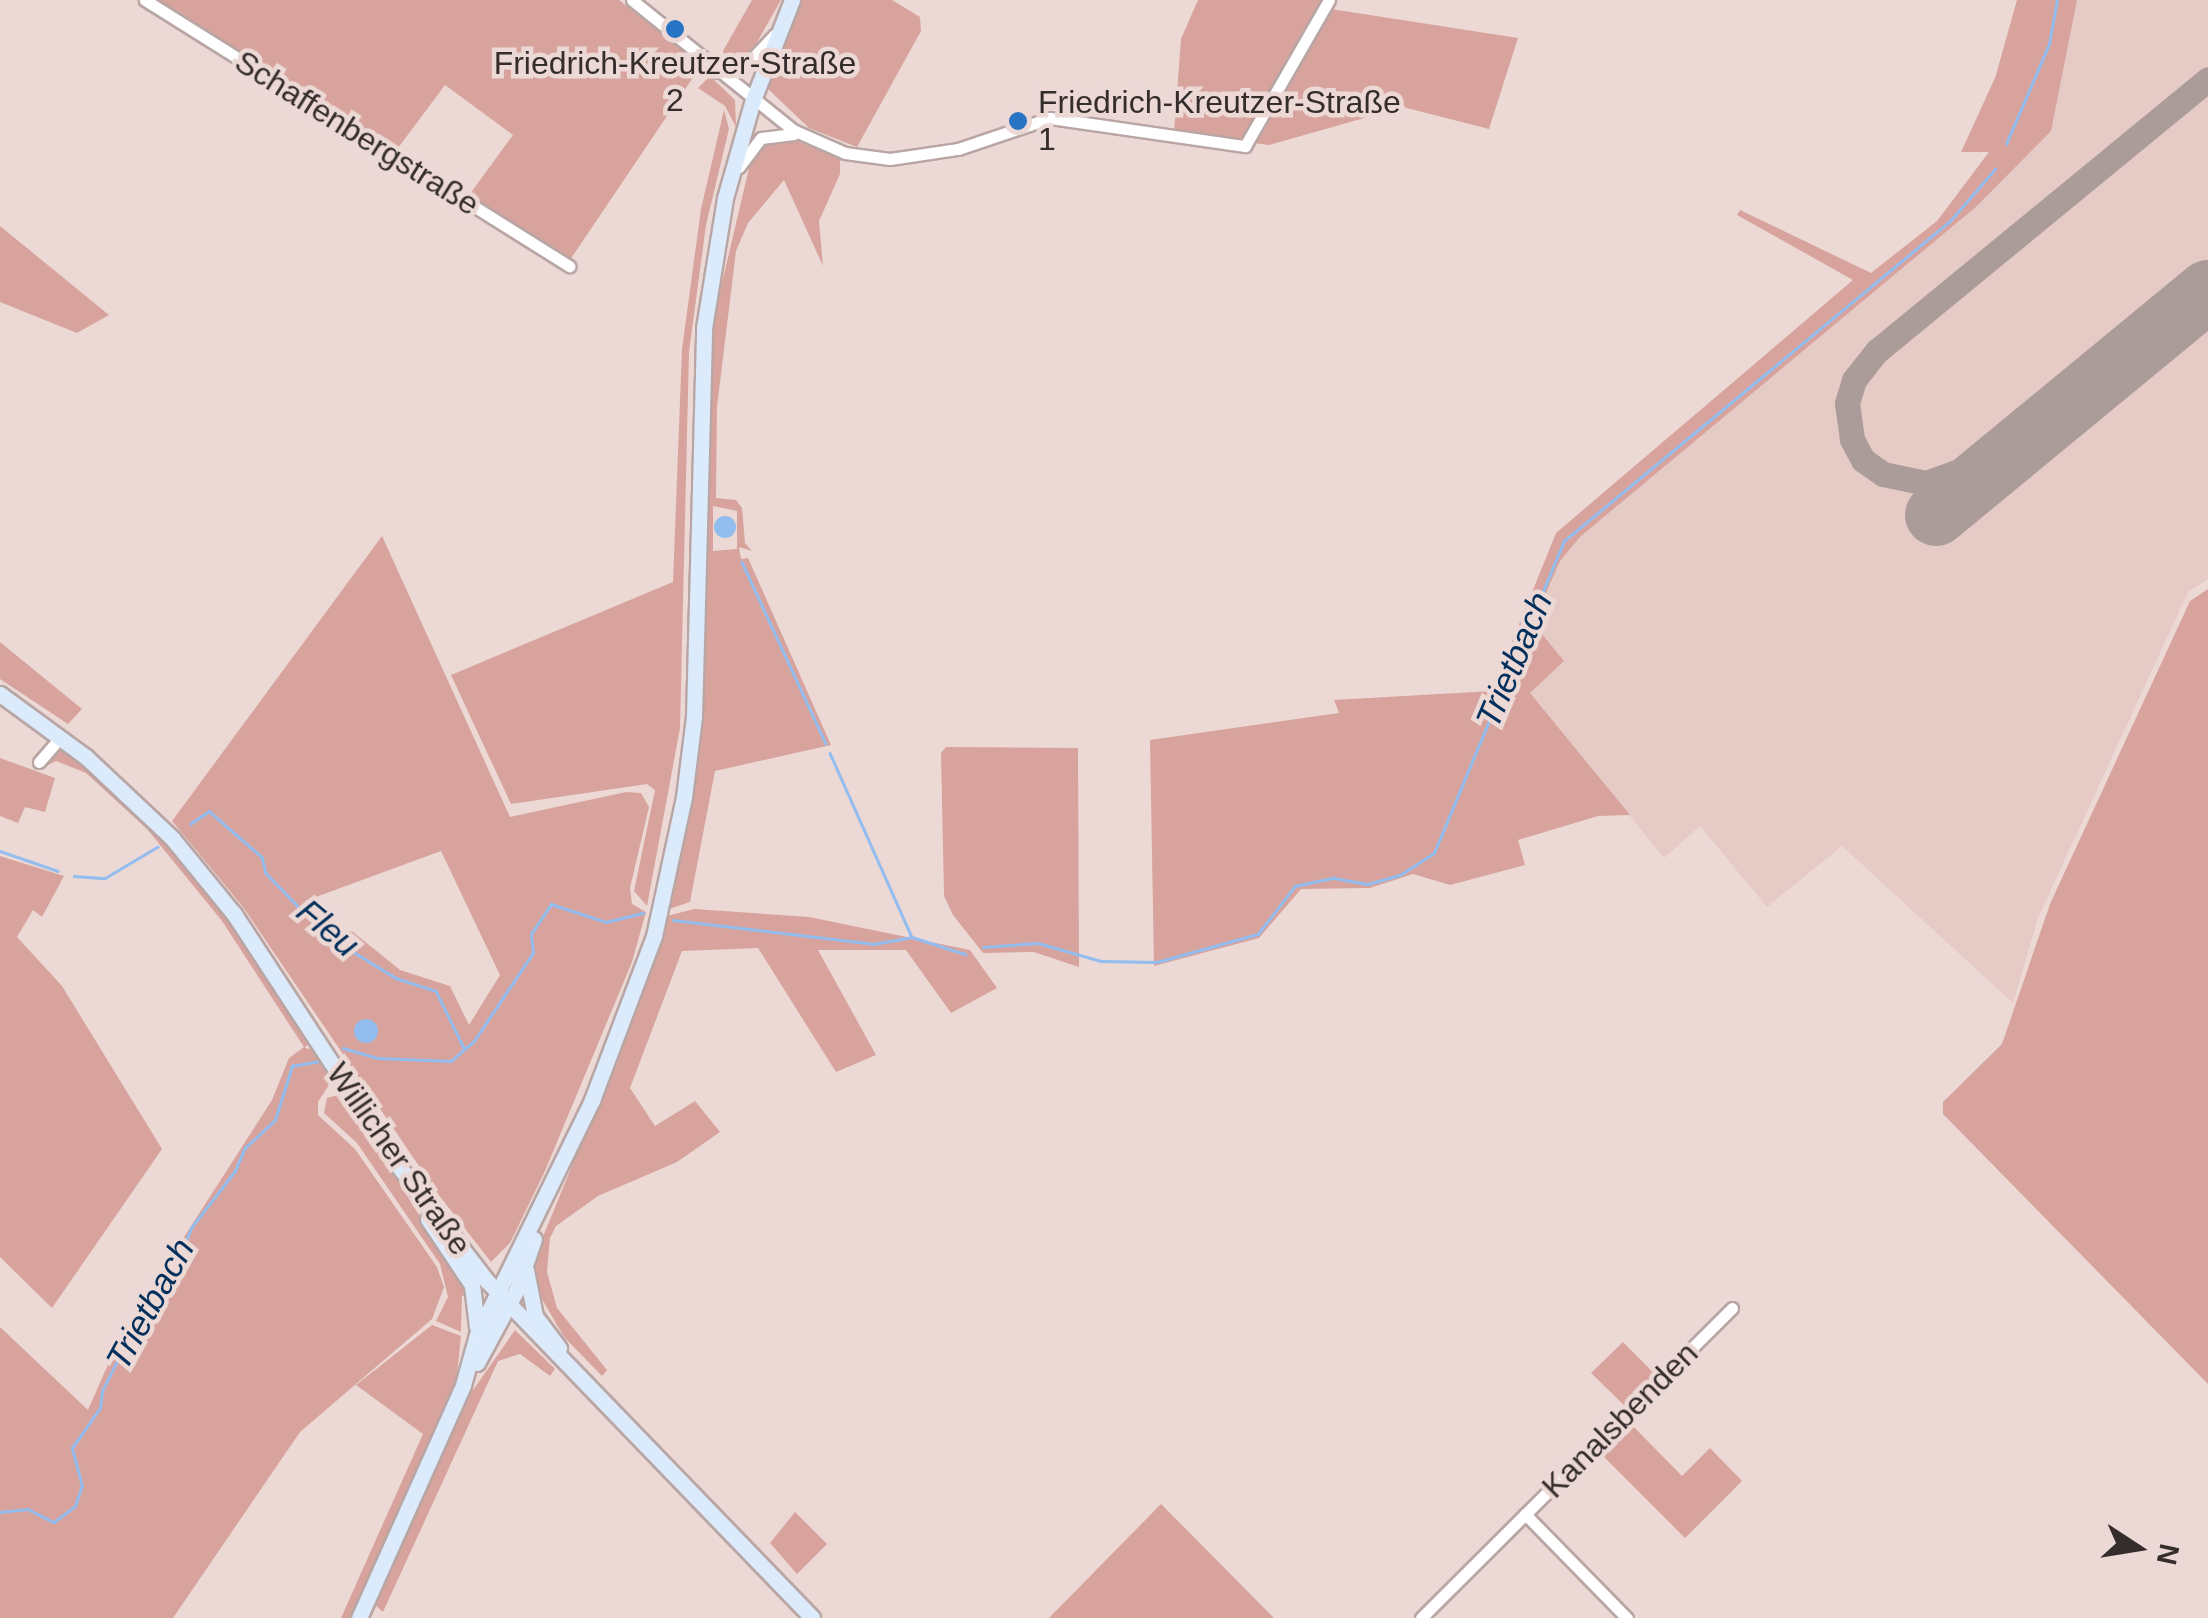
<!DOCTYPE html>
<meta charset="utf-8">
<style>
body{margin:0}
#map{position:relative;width:2208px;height:1618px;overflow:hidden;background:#ecd9d6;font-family:Helvetica,sans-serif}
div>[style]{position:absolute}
.built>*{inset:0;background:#e5cac6}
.green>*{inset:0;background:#d7a39c}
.water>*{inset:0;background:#93bdef}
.round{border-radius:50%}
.stream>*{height:2.5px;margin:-1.25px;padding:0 1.25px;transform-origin:1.25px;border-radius:1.25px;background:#93bdef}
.taxiway>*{height:25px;margin:-12.5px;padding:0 12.5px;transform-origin:12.5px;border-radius:12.5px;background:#ab9c9a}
.runway>*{height:62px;margin:-31px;padding:0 31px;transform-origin:31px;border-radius:31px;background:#ab9c9a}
.roads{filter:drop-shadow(2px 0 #b9a6a4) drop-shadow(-2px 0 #b9a6a4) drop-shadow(0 2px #b9a6a4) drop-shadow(0 -2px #b9a6a4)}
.minor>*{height:11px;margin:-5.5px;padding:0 5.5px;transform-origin:5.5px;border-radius:5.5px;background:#fff}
.secondary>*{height:15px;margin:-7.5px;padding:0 7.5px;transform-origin:7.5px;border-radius:7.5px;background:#dcebfc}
.dots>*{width:28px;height:28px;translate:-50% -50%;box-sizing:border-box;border:5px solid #ecd9d6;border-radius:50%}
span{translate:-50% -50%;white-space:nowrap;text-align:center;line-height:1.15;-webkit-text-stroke:9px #ecd9d6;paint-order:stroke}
.poi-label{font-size:32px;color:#342d2c}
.left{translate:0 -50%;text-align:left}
.street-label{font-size:32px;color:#342d2c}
.water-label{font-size:35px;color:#022f5b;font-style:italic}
.north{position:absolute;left:2088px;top:1498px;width:100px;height:100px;-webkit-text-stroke:8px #ecd9d6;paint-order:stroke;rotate:102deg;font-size:28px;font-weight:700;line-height:40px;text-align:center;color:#342d2c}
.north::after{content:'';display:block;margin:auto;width:35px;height:45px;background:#342d2c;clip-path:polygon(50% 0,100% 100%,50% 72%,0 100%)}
</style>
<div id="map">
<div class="built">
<i style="clip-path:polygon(2077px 0,2208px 0,2208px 579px,2188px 592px,2038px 918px,2013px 1003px,1842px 846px,1767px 907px,1700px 826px,1664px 858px,1530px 693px,1564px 661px,1533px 623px,1560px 561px,1581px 536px,1977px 206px,2050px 131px)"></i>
</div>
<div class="green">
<i style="clip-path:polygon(150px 0,619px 0,696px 61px,698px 70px,570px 260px,467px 198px,513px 135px,445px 85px,395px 152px)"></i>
<i style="clip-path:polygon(752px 0,781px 0,748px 58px,724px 63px,723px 51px)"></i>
<i style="clip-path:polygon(801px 0,892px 0,920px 17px,921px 31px,857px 147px,809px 128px,766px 87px)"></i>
<i style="clip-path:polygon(1198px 0,1335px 0,1331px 9px,1518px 38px,1489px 129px,1403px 107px,1269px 145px,1174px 133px,1181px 39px)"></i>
<i style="clip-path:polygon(2017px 0,2077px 0,2051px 131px,1977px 206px,1581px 536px,1560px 561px,1533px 623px,1564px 661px,1530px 693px,1630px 815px,1598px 816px,1518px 840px,1525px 865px,1450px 885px,1413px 874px,1370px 888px,1301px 889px,1259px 938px,1154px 966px,1150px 740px,1339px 713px,1334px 700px,1492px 691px,1556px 533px,1853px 280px,1737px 215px,1740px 210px,1871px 273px,1937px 221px,1989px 152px,1961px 152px,1995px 78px)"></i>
<i style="clip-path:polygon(710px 76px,735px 100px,736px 127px,725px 106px,698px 88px)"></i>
<i style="clip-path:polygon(724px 110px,729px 129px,706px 225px,689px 352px,680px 728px,647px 906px,634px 891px,655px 790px,647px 784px,511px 804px,451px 675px,673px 582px,682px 349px,701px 209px)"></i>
<i style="clip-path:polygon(evenodd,785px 136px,840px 159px,840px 174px,819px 221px,823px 266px,784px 180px,748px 223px,736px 251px,717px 407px,716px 498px,736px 500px,742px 508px,745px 543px,752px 551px,739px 547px,741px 559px,748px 558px,831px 745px,715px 771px,690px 902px,669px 909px,694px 787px,700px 710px,713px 321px,750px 164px,763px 141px,785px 136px,713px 506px,737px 511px,737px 549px,713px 551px,713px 506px)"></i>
<i style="clip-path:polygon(0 226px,109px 315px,77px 333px,0 302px)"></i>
<i style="clip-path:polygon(evenodd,382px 536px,510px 817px,626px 792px,641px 793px,649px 807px,630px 888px,632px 904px,646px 912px,632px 962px,545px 1171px,510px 1243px,491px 1262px,438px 1194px,243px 907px,172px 821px,382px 536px,441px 851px,500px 975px,469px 1025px,450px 986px,400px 970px,353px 932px,320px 923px,305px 901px,441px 851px)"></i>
<i style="clip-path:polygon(2208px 589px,2208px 1384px,1943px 1114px,1943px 1102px,2002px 1044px,2050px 904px,2190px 601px)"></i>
<i style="clip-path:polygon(0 642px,82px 709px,68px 724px,0 679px)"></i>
<i style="clip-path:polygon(64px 745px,156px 829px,228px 920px,299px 1024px,309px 1042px,305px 1048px,315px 1050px,332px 1080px,318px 1102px,318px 1115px,355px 1149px,437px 1267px,444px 1287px,432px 1319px,300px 1432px,173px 1618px,0 1618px,0 1327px,88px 1410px,121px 1335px,272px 1100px,289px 1058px,304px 1047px,222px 921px,147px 829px,86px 773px,56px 761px,48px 765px,54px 748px)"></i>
<i style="clip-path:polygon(946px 747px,1078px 748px,1079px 967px,1034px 952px,983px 953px,953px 915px,944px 896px,941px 753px)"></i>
<i style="clip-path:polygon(0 758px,55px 778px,45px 812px,25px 807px,18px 823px,0 816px)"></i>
<i style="clip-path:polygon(0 856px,64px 876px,42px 917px,33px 910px,17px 937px,62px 986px,162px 1149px,52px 1308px,0 1257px)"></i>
<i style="clip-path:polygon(694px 909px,809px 917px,970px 950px,997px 988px,951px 1013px,906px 950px,818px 950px,876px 1055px,836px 1072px,758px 948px,682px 951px,630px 1088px,655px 1126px,695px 1101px,720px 1132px,677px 1162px,598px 1196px,556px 1226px,550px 1238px,547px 1272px,557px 1308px,607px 1370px,602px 1376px,564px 1337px,542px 1299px,533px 1297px,535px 1256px,638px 1005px,667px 916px)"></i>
<i style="clip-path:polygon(342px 1094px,470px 1294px,462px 1296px,461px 1332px,436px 1321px,448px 1297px,440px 1264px,357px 1143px,324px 1113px,327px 1098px)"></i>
<i style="clip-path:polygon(432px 1325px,461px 1336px,456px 1384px,351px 1618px,341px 1618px,423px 1434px,356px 1385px)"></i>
<i style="clip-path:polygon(515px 1330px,555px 1369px,550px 1376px,520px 1354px,498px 1361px,383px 1612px,374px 1604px,471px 1393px)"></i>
<i style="clip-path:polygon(1623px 1342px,1654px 1373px,1654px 1381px,1627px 1408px,1591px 1373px)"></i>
<i style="clip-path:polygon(1626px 1419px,1682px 1476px,1710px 1448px,1742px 1481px,1685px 1538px,1596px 1449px)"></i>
<i style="clip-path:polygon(1161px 1504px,1274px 1618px,1049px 1618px)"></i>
<i style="clip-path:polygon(795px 1512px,827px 1544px,797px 1574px,770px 1543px)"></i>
</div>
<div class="water">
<i class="round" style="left:714px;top:516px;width:22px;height:22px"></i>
<i class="round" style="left:354px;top:1019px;width:24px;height:24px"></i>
</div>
<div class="stream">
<i style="left:2006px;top:144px;width:109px;rotate:-66.7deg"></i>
<i style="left:2049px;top:44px;width:45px;rotate:-79.7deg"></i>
<i style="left:742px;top:562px;width:200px;rotate:65.2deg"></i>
<i style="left:830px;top:753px;width:199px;rotate:66deg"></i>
<i style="left:190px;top:824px;width:23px;rotate:-34deg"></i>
<i style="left:209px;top:811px;width:70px;rotate:41deg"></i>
<i style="left:262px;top:857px;width:16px;rotate:76deg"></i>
<i style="left:266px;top:873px;width:76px;rotate:46.1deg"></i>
<i style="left:319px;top:928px;width:17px;rotate:13deg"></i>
<i style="left:336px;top:932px;width:25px;rotate:50deg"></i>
<i style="left:352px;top:951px;width:52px;rotate:31.5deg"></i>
<i style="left:396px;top:978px;width:42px;rotate:18deg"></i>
<i style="left:436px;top:991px;width:64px;rotate:63.8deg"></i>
<i style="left:0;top:851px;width:61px;rotate:19deg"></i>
<i style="left:74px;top:876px;width:31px;rotate:4deg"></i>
<i style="left:105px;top:878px;width:61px;rotate:-30.8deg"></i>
<i style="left:673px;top:920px;width:201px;rotate:6.8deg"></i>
<i style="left:873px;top:944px;width:40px;rotate:-10deg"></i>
<i style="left:912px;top:937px;width:56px;rotate:17.8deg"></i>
<i style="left:983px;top:947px;width:55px;rotate:-4.2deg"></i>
<i style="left:1038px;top:943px;width:66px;rotate:15.9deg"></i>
<i style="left:1101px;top:961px;width:56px;rotate:1deg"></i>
<i style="left:1157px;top:962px;width:105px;rotate:-15.5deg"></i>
<i style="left:1258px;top:934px;width:61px;rotate:-52.4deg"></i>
<i style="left:1295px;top:886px;width:40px;rotate:-12deg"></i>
<i style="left:1334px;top:878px;width:35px;rotate:10deg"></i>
<i style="left:1368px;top:884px;width:33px;rotate:-16deg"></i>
<i style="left:1400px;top:875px;width:40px;rotate:-32.9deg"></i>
<i style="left:1434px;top:853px;width:338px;rotate:-67.4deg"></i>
<i style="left:1564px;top:541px;width:501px;rotate:-39.66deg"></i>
<i style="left:1950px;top:221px;width:69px;rotate:-49.1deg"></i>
<i style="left:343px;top:1048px;width:37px;rotate:16deg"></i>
<i style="left:379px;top:1058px;width:72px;rotate:2.4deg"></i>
<i style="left:451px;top:1061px;width:30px;rotate:-41deg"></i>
<i style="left:474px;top:1041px;width:106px;rotate:-56.2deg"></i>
<i style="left:533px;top:953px;width:19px;rotate:-96deg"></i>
<i style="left:531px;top:934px;width:36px;rotate:-56deg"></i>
<i style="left:551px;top:904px;width:58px;rotate:18.1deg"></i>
<i style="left:606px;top:922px;width:38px;rotate:-14deg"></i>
<i style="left:0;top:1512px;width:28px;rotate:-6deg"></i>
<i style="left:28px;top:1509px;width:29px;rotate:27deg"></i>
<i style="left:54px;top:1522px;width:26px;rotate:-37deg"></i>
<i style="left:75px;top:1506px;width:21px;rotate:-71deg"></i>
<i style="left:82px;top:1486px;width:39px;rotate:-105deg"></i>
<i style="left:72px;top:1448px;width:49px;rotate:-55deg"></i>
<i style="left:100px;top:1408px;width:17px;rotate:-83deg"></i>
<i style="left:102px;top:1391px;width:101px;rotate:-63.4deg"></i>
<i style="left:147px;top:1301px;width:42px;rotate:-47.9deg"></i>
<i style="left:175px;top:1270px;width:45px;rotate:-69.1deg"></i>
<i style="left:191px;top:1228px;width:72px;rotate:-52.3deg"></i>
<i style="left:235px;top:1171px;width:25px;rotate:-67deg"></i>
<i style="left:245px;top:1148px;width:41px;rotate:-43deg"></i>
<i style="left:275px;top:1120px;width:57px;rotate:-72.5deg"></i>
<i style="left:292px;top:1066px;width:28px;rotate:-10deg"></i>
</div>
<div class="taxiway">
<i style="left:2012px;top:452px;width:91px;rotate:160.2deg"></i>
<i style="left:1926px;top:483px;width:44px;rotate:-168.2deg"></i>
<i style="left:1883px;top:474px;width:24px;rotate:-145deg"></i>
<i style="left:1863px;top:460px;width:24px;rotate:-118deg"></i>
<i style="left:1852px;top:439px;width:36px;rotate:-98deg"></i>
<i style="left:1847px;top:403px;width:24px;rotate:-73deg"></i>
<i style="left:1854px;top:380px;width:37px;rotate:-52deg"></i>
<i style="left:1877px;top:351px;width:428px;rotate:-39.4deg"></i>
</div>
<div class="runway">
<i style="left:1936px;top:515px;width:352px;rotate:-39.5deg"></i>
</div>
<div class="roads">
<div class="minor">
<i style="left:145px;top:0;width:501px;rotate:32.1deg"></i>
<i style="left:632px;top:0;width:207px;rotate:38.9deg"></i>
<i style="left:793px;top:130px;width:57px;rotate:23.9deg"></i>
<i style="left:845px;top:153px;width:45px;rotate:7.6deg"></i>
<i style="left:890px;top:159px;width:69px;rotate:-8.4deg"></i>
<i style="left:958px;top:149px;width:97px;rotate:-18.6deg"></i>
<i style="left:1050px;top:118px;width:197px;rotate:8.2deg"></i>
<i style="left:1245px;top:146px;width:168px;rotate:-60.1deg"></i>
<i style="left:717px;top:72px;width:34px;rotate:-17deg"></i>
<i style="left:749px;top:62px;width:37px;rotate:-47deg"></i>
<i style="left:739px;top:167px;width:36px;rotate:-53deg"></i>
<i style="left:761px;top:138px;width:33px;rotate:-7deg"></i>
<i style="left:39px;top:762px;width:33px;rotate:-49deg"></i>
<i style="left:1525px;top:1514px;width:146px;rotate:45.6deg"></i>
<i style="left:1421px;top:1618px;width:439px;rotate:-44.9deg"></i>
</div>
<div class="secondary">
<i style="left:0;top:694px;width:107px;rotate:36.2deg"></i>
<i style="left:86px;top:757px;width:118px;rotate:43.3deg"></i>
<i style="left:172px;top:838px;width:98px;rotate:50.8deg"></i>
<i style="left:234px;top:914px;width:303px;rotate:56.8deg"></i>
<i style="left:400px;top:1168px;width:143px;rotate:52.4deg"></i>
<i style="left:487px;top:1281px;width:468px;rotate:46deg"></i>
<i style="left:428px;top:1219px;width:79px;rotate:56.3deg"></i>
<i style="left:472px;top:1285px;width:42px;rotate:83.2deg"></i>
<i style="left:526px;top:1270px;width:47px;rotate:78.9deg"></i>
<i style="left:535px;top:1316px;width:40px;rotate:53deg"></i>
<i style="left:477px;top:1363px;width:82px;rotate:-61.6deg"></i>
<i style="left:516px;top:1291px;width:55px;rotate:-70.9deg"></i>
<i style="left:359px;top:1618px;width:255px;rotate:-65.9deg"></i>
<i style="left:463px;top:1385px;width:52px;rotate:-74.4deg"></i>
<i style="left:477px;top:1335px;width:262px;rotate:-63.9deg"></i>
<i style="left:592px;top:1100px;width:175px;rotate:-69.3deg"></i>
<i style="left:654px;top:936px;width:142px;rotate:-77.8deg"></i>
<i style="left:684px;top:797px;width:81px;rotate:-82.9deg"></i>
<i style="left:694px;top:717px;width:389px;rotate:-88.5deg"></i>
<i style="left:704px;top:328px;width:132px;rotate:-80.8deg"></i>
<i style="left:725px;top:198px;width:102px;rotate:-74.1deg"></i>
<i style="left:753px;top:100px;width:107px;rotate:-68.7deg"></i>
</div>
</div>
<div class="dots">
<i style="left:675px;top:29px;background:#2874c4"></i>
<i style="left:1018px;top:121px;background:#2874c4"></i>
</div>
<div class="poi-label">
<span style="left:675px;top:82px">Friedrich-Kreutzer-Straße<br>2</span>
<span class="left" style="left:1038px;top:121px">Friedrich-Kreutzer-Straße<br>1</span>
</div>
<div class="street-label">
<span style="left:357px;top:133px;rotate:32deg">Schaffenbergstraße</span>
<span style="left:399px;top:1159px;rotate:55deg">Willicher Straße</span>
<span style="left:1620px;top:1420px;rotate:-45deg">Kanalsbenden</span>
</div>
<div class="water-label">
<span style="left:1514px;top:660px;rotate:-67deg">Trietbach</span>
<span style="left:328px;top:928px;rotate:40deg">Fleu</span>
<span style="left:150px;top:1304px;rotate:-61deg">Trietbach</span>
</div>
<div class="north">N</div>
</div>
